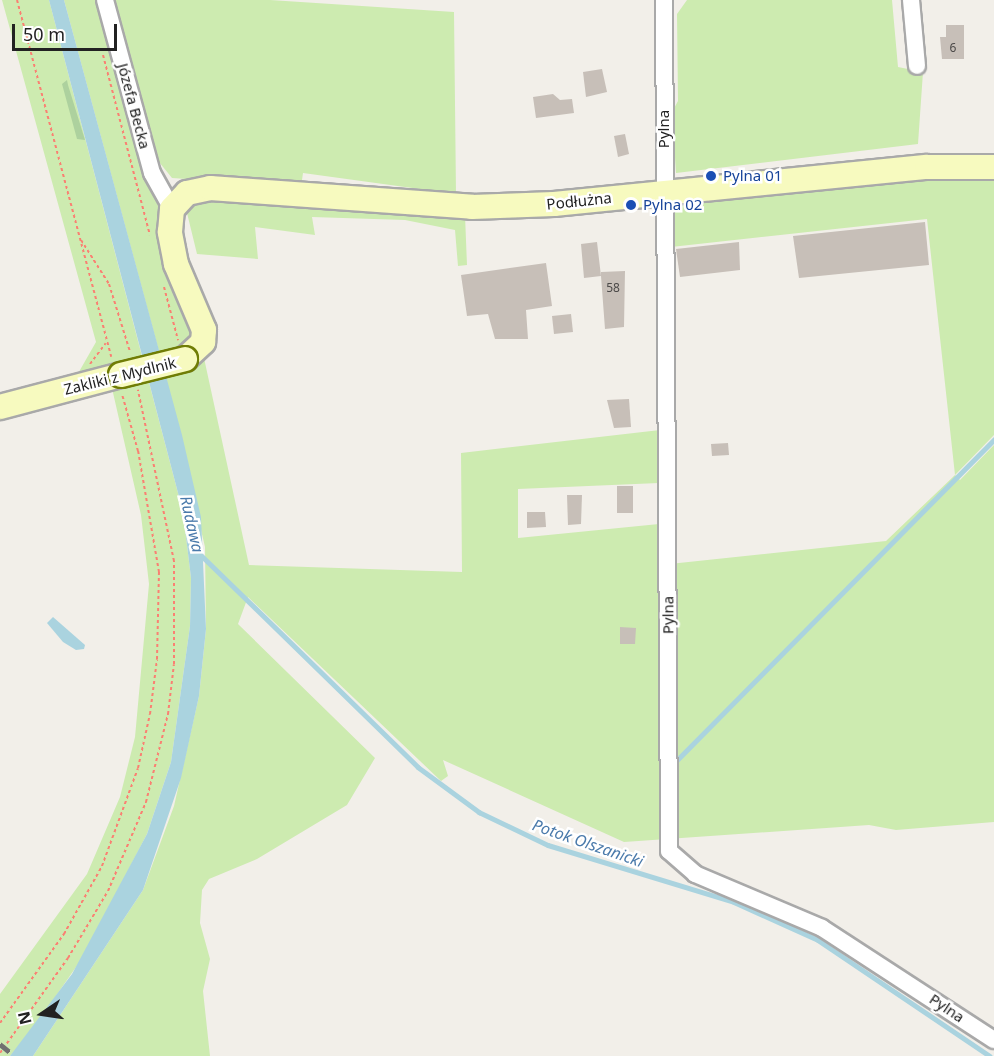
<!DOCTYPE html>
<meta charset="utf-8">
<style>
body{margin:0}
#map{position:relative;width:994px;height:1056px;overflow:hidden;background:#f2efe9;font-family:"Noto Sans",sans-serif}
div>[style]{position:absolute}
.grass>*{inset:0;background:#cdebb0}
.forest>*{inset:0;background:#add19e}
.water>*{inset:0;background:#aad3df}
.stream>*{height:4.5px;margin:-2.25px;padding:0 2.25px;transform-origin:2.25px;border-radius:2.25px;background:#aad3df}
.building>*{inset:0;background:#c7bfb8}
.path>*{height:2px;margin-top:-1px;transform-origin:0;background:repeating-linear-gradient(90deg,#fa8072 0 3px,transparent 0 6px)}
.roads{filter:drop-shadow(2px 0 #a9a9a9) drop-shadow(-2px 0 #a9a9a9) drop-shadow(0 2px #a9a9a9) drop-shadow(0 -2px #a9a9a9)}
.street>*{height:16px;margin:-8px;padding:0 8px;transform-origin:8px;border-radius:8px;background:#fff}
.secondary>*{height:24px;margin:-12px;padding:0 12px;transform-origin:12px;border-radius:12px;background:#f7fabf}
.rail>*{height:4.5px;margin-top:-2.25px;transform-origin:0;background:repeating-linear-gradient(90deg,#707070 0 12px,transparent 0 24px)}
.bridges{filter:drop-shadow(2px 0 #707d05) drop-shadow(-2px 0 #707d05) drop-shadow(0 2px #707d05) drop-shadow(0 -2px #707d05)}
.secondary-bridge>*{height:24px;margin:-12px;padding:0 12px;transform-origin:12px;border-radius:12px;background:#f7fabf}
.dots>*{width:16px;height:16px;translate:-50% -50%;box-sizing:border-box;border:3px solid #fff;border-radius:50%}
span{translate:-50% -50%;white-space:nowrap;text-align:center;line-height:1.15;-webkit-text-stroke:5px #fff;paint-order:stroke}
.number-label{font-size:12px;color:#4b4948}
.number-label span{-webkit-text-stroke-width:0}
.street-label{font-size:15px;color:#222}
.transit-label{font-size:15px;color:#164399}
.left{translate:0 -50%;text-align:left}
.water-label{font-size:16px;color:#4a7aab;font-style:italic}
.north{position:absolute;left:12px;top:984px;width:60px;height:60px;-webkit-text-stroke:4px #fff;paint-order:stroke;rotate:257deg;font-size:16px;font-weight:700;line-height:24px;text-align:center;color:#222}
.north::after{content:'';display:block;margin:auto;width:21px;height:27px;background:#222;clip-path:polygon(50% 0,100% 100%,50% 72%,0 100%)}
.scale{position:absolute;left:12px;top:24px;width:105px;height:27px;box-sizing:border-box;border:3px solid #222;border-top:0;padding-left:8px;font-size:18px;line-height:21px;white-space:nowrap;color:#222;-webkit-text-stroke:4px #fff;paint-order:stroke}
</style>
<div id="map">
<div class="grass">
<i style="clip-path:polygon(2px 0,49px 0,144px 364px,76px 377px,96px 342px)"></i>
<i style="clip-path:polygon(64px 0,102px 0,192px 330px,189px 347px,161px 359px)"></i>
<i style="clip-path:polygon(111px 0,270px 0,454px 12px,456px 194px,303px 173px,301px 187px,172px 178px,155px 157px)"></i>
<i style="clip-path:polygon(687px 0,892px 0,898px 67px,923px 72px,918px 144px,676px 173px,672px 112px,678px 101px,677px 14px)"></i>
<i style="clip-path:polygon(923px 179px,994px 181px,994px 435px,955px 475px,960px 480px,994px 445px,994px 822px,896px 830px,869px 825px,624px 842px,443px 760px,448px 776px,441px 781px,248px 597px,238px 624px,375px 758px,347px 805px,257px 859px,209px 879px,202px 890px,200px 923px,210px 959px,203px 991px,210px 1056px,33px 1056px,143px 890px,174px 806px,199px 696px,206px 629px,205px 547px,164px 370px,204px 358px,249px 565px,462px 572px,461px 453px,660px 430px,659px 483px,518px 489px,518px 538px,659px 524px,660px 565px,886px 541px,955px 475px,927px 219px,671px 247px,670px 201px)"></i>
<i style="clip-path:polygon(250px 198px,465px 215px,467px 265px,458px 266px,455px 230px,405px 220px,312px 217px,315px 235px,255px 227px,258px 259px,197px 254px,187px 213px,192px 200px)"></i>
<i style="clip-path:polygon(147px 375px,183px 512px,191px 578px,190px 626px,171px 762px,147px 834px,83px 957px,28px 1036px,10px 1056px,0 1056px,0 994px,87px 874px,120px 797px,135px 737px,149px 584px,141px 515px,111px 384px)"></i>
</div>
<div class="forest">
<i style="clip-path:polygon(67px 80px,68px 85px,85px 140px,77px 139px,62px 84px)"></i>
</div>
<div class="water">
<i style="clip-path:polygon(49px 0,64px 0,182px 435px,201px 517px,206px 629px,199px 696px,181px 778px,143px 890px,33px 1056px,10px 1056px,72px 974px,147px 834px,171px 762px,190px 626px,191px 578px,183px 512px)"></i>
<i style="clip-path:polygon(53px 617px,85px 645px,84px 649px,76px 650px,63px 642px,47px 623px)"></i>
</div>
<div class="stream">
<i style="left:202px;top:556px;width:302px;rotate:44.3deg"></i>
<i style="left:418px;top:767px;width:76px;rotate:36.4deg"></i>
<i style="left:479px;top:812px;width:76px;rotate:25.6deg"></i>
<i style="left:548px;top:845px;width:195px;rotate:17deg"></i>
<i style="left:734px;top:902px;width:92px;rotate:24.3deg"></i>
<i style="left:818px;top:940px;width:207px;rotate:34deg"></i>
<i style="left:676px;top:761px;width:452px;rotate:-45.3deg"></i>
</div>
<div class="building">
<i style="clip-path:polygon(946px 25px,964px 25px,964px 59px,942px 59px,940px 37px,946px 37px)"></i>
<i style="clip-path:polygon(602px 69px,607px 92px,586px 97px,583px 72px)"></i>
<i style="clip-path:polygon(553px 94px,560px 100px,572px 99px,574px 113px,536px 118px,533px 97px)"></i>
<i style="clip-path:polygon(625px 134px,629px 154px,618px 157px,614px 136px)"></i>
<i style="clip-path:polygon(925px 222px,929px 265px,799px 278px,793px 236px)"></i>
<i style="clip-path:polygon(597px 242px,601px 276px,601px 272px,625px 271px,624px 327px,605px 329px,601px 276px,584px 278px,581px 244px)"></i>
<i style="clip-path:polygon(739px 242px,740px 270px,680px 277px,676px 249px)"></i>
<i style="clip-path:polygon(546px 263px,552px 306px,526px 310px,528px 339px,495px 339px,488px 314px,467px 316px,461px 275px)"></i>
<i style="clip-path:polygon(571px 314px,573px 332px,554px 334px,552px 316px)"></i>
<i style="clip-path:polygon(629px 399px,631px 427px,614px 428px,607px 400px)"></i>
<i style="clip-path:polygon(728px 443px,729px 455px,712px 456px,711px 444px)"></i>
<i style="clip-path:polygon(617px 486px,633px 486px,633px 513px,617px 513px)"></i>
<i style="clip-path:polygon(567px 495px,582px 495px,581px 524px,568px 525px)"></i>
<i style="clip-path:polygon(527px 512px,545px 512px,546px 527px,527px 528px)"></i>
<i style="clip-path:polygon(620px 627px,636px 628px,635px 644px,620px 644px)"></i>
</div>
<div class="path">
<i style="left:17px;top:0;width:369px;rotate:75.2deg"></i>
<i style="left:103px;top:55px;width:186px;rotate:75.4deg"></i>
<i style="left:81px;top:240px;width:52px;rotate:57.5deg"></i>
<i style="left:109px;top:284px;width:71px;rotate:72.8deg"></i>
<i style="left:164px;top:287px;width:55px;rotate:75.2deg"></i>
<i style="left:90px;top:364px;width:26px;rotate:-53deg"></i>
<i style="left:0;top:1023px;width:110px;rotate:-54.3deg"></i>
<i style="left:64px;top:934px;width:78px;rotate:-60.8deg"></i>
<i style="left:102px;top:866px;width:104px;rotate:-69.8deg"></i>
<i style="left:138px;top:768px;width:55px;rotate:-77.5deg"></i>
<i style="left:150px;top:714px;width:55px;rotate:-82.7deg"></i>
<i style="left:157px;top:659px;width:87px;rotate:-88.7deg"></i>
<i style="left:159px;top:572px;width:123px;rotate:-99.8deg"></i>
<i style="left:138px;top:451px;width:59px;rotate:-105.7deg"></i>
<i style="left:0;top:1053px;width:117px;rotate:-54.4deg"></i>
<i style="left:68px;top:958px;width:78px;rotate:-59.2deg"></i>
<i style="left:108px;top:891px;width:97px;rotate:-66.9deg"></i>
<i style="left:146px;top:802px;width:91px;rotate:-76deg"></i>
<i style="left:168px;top:714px;width:50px;rotate:-83.2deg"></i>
<i style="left:174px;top:664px;width:103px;rotate:-90deg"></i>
<i style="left:174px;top:561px;width:175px;rotate:-101.9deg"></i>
</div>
<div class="roads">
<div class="street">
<i style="left:105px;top:0;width:179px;rotate:74.8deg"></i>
<i style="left:152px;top:173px;width:41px;rotate:60.9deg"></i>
<i style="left:664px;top:0;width:851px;rotate:89.66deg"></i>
<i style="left:669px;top:851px;width:35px;rotate:41deg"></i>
<i style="left:695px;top:874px;width:138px;rotate:23deg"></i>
<i style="left:822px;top:928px;width:205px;rotate:33.1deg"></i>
<i style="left:911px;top:0;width:66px;rotate:84.8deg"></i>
</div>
<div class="secondary">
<i style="left:185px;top:359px;width:25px;rotate:-43deg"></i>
<i style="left:203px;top:342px;width:12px;rotate:-85deg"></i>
<i style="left:204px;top:330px;width:72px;rotate:-113deg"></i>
<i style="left:176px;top:264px;width:33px;rotate:-101deg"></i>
<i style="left:170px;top:232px;width:23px;rotate:-85deg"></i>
<i style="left:172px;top:209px;width:22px;rotate:-47deg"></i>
<i style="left:187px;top:193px;width:24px;rotate:-12deg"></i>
<i style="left:210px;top:188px;width:263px;rotate:4.1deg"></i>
<i style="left:472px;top:207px;width:82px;rotate:-2.1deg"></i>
<i style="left:554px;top:204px;width:375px;rotate:-5.7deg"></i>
<i style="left:927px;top:167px;width:67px"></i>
<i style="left:0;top:407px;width:125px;rotate:-14.8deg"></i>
</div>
</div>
<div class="rail">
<i style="left:0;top:1044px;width:19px;rotate:39deg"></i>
</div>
<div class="bridges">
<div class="secondary-bridge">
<i style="left:121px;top:375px;width:66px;rotate:-14deg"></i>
</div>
</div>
<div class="dots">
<i style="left:711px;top:176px;background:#1a4fb4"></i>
<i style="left:631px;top:205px;background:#1a4fb4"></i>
</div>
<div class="number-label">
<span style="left:953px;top:48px">6</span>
<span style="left:613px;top:288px">58</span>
</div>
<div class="street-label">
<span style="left:134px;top:106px;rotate:75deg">Józefa Becka</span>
<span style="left:664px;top:129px;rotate:-90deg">Pylna</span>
<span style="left:579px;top:201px;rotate:-6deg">Podłużna</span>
<span style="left:120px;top:376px;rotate:-14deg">Zakliki z Mydlnik</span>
<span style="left:668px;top:615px;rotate:-90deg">Pylna</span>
<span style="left:947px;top:1008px;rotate:34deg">Pylna</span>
</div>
<div class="transit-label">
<span class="left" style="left:723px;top:176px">Pylna 01</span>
<span class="left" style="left:643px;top:205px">Pylna 02</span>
</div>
<div class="water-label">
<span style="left:192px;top:524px;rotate:77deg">Rudawa</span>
<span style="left:588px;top:843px;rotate:19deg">Potok Olszanicki</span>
</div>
<div class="north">N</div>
<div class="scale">50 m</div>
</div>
